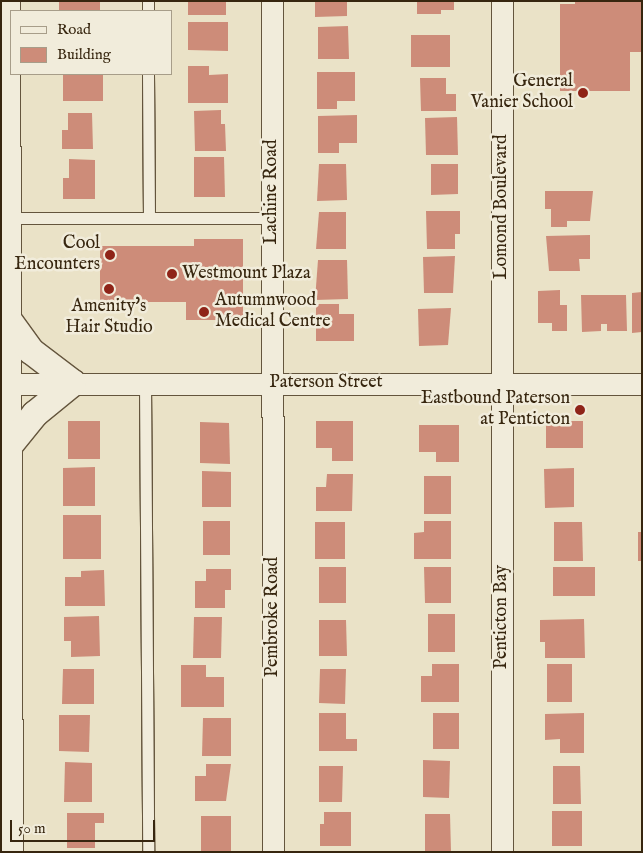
<!DOCTYPE html>
<style>
body{margin:0}
#map{position:relative;width:643px;height:853px;overflow:hidden;background:#eae2c7;font-family:"IM FELL English",serif}
div>[style]{position:absolute}
.building>*{inset:0;background:#cd8c79}
.roads{filter:drop-shadow(1px 0 #64553d) drop-shadow(-1px 0 #64553d) drop-shadow(0 1px #64553d) drop-shadow(0 -1px #64553d)}
.service>*{height:11px;margin:-5.5px;padding:0 5.5px;transform-origin:5.5px;border-radius:5.5px;background:#f1ecdb}
.minor>*{height:21px;margin:-10.5px;padding:0 10.5px;transform-origin:10.5px;border-radius:10.5px;background:#f1ecdb}
.tertiary>*{height:26px;margin:-13px;padding:0 13px;transform-origin:13px;border-radius:13px;background:#f1ecdb}
.dots>*{width:14px;height:14px;translate:-50% -50%;box-sizing:border-box;border:2px solid #f1ecdb;border-radius:50%}
span{translate:-50% -50%;white-space:nowrap;text-align:center;line-height:1.15;-webkit-text-stroke:5px #f1ecdb;paint-order:stroke}
.poi-label{font-size:18px;color:#37260f}
.right{translate:-100% -50%;text-align:right}
.left{translate:0 -50%;text-align:left}
.street-label{font-size:18px;color:#37260f}
.frame{position:absolute;inset:0;border:2px solid #37260f;pointer-events:none}
.legend{position:absolute;left:10px;top:10px;width:162px;height:65px;box-sizing:border-box;background:#f1ecdb;border:1px solid #a79d89;margin:0;padding:6px 9px;list-style:none;font-size:15px;color:#37260f}
.legend li{display:flex;align-items:center;gap:10px;height:25px}
.legend b{width:25px;border:1px solid #a79d89}
.scale{position:absolute;left:10px;top:820px;width:145px;height:22px;box-sizing:border-box;border:2px solid #37260f;border-top:0;padding-left:6px;font-size:15px;line-height:18px;white-space:nowrap;color:#37260f;-webkit-text-stroke:4px #f1ecdb;paint-order:stroke}
</style>
<div id="map">
<div class="building">
<i style="clip-path:polygon(59px 1px,100px 1px,100px 11px,59px 11px)"></i>
<i style="clip-path:polygon(188px 1px,226px 1px,226px 15px,188px 15px)"></i>
<i style="clip-path:polygon(315px 1px,347px 1px,347px 16px,315px 17px)"></i>
<i style="clip-path:polygon(417px 1px,454px 1px,454px 10px,441px 10px,441px 14px,417px 14px)"></i>
<i style="clip-path:polygon(575px 1px,642px 1px,642px 52px,630px 52px,630px 91px,560px 91px,560px 4px,575px 4px)"></i>
<i style="clip-path:polygon(188px 22px,228px 22px,228px 51px,188px 50px)"></i>
<i style="clip-path:polygon(348px 26px,349px 59px,318px 59px,318px 27px)"></i>
<i style="clip-path:polygon(411px 35px,450px 35px,450px 67px,411px 67px)"></i>
<i style="clip-path:polygon(188px 66px,209px 66px,209px 75px,228px 74px,228px 103px,188px 103px)"></i>
<i style="clip-path:polygon(317px 72px,355px 72px,355px 101px,337px 101px,337px 109px,317px 109px)"></i>
<i style="clip-path:polygon(63px 74px,103px 74px,103px 101px,63px 101px)"></i>
<i style="clip-path:polygon(420px 78px,446px 78px,446px 94px,456px 94px,456px 111px,421px 111px)"></i>
<i style="clip-path:polygon(221px 110px,221px 124px,225px 124px,226px 151px,195px 151px,194px 111px)"></i>
<i style="clip-path:polygon(68px 113px,92px 113px,93px 149px,62px 149px,62px 130px,68px 130px)"></i>
<i style="clip-path:polygon(357px 115px,357px 143px,339px 143px,339px 153px,318px 153px,318px 116px)"></i>
<i style="clip-path:polygon(457px 117px,458px 155px,426px 155px,425px 118px)"></i>
<i style="clip-path:polygon(194px 157px,224px 157px,225px 197px,194px 197px)"></i>
<i style="clip-path:polygon(69px 159px,95px 160px,95px 199px,63px 199px,63px 178px,69px 178px)"></i>
<i style="clip-path:polygon(319px 164px,346px 164px,347px 200px,317px 201px)"></i>
<i style="clip-path:polygon(431px 164px,458px 164px,458px 194px,431px 195px)"></i>
<i style="clip-path:polygon(545px 191px,593px 191px,590px 221px,567px 221px,567px 227px,551px 227px,551px 209px,545px 209px)"></i>
<i style="clip-path:polygon(426px 211px,460px 211px,460px 234px,455px 234px,455px 249px,427px 249px)"></i>
<i style="clip-path:polygon(319px 212px,346px 212px,346px 249px,316px 249px)"></i>
<i style="clip-path:polygon(590px 235px,590px 259px,579px 259px,580px 271px,549px 271px,546px 236px)"></i>
<i style="clip-path:polygon(194px 239px,243px 239px,243px 320px,186px 320px,186px 302px,100px 302px,100px 246px,194px 246px)"></i>
<i style="clip-path:polygon(455px 256px,453px 293px,424px 293px,423px 257px)"></i>
<i style="clip-path:polygon(318px 260px,347px 260px,348px 299px,315px 300px)"></i>
<i style="clip-path:polygon(560px 290px,560px 305px,567px 305px,567px 331px,552px 331px,552px 323px,538px 323px,538px 291px)"></i>
<i style="clip-path:polygon(642px 292px,642px 332px,632px 333px,632px 293px)"></i>
<i style="clip-path:polygon(581px 295px,626px 295px,627px 331px,607px 331px,607px 324px,601px 324px,601px 331px,582px 332px)"></i>
<i style="clip-path:polygon(316px 304px,339px 304px,339px 314px,354px 314px,354px 341px,316px 341px)"></i>
<i style="clip-path:polygon(451px 308px,448px 345px,419px 346px,418px 309px)"></i>
<i style="clip-path:polygon(68px 421px,100px 421px,100px 459px,68px 459px)"></i>
<i style="clip-path:polygon(316px 421px,353px 421px,353px 461px,332px 461px,332px 448px,316px 448px)"></i>
<i style="clip-path:polygon(546px 421px,583px 421px,583px 448px,546px 448px)"></i>
<i style="clip-path:polygon(200px 422px,229px 423px,230px 464px,200px 463px)"></i>
<i style="clip-path:polygon(419px 425px,459px 425px,459px 462px,436px 462px,436px 452px,419px 452px)"></i>
<i style="clip-path:polygon(95px 467px,95px 506px,63px 506px,63px 468px)"></i>
<i style="clip-path:polygon(574px 468px,574px 507px,545px 508px,544px 469px)"></i>
<i style="clip-path:polygon(202px 471px,231px 472px,231px 507px,202px 507px)"></i>
<i style="clip-path:polygon(327px 474px,353px 474px,352px 511px,316px 511px,316px 487px,326px 487px)"></i>
<i style="clip-path:polygon(424px 476px,451px 476px,451px 514px,424px 514px)"></i>
<i style="clip-path:polygon(63px 515px,101px 515px,101px 559px,63px 559px)"></i>
<i style="clip-path:polygon(203px 521px,230px 521px,230px 555px,203px 555px)"></i>
<i style="clip-path:polygon(424px 521px,451px 521px,451px 559px,414px 559px,414px 533px,424px 532px)"></i>
<i style="clip-path:polygon(315px 522px,345px 522px,345px 559px,315px 559px)"></i>
<i style="clip-path:polygon(554px 522px,582px 522px,583px 561px,554px 561px)"></i>
<i style="clip-path:polygon(638px 532px,642px 532px,642px 561px,638px 561px)"></i>
<i style="clip-path:polygon(319px 567px,346px 567px,346px 603px,319px 603px)"></i>
<i style="clip-path:polygon(424px 567px,451px 567px,451px 603px,425px 603px)"></i>
<i style="clip-path:polygon(553px 567px,595px 567px,595px 596px,553px 596px)"></i>
<i style="clip-path:polygon(206px 569px,231px 569px,231px 590px,225px 590px,225px 608px,195px 608px,195px 581px,206px 581px)"></i>
<i style="clip-path:polygon(104px 570px,105px 606px,65px 606px,65px 577px,81px 577px,81px 571px)"></i>
<i style="clip-path:polygon(428px 614px,455px 614px,455px 652px,428px 652px)"></i>
<i style="clip-path:polygon(99px 616px,100px 656px,71px 657px,71px 641px,64px 641px,64px 617px)"></i>
<i style="clip-path:polygon(194px 617px,222px 617px,221px 658px,193px 658px)"></i>
<i style="clip-path:polygon(584px 619px,585px 658px,545px 658px,545px 642px,540px 642px,540px 620px)"></i>
<i style="clip-path:polygon(319px 620px,346px 620px,347px 656px,319px 656px)"></i>
<i style="clip-path:polygon(432px 664px,459px 664px,459px 702px,421px 702px,421px 676px,432px 676px)"></i>
<i style="clip-path:polygon(547px 664px,572px 664px,572px 702px,547px 702px)"></i>
<i style="clip-path:polygon(181px 665px,206px 665px,206px 677px,224px 677px,224px 707px,181px 707px)"></i>
<i style="clip-path:polygon(63px 669px,94px 669px,94px 704px,62px 704px)"></i>
<i style="clip-path:polygon(320px 669px,346px 669px,345px 704px,319px 703px)"></i>
<i style="clip-path:polygon(319px 713px,346px 713px,346px 739px,357px 739px,357px 751px,319px 751px)"></i>
<i style="clip-path:polygon(433px 713px,459px 713px,459px 749px,433px 749px)"></i>
<i style="clip-path:polygon(584px 713px,584px 753px,560px 753px,560px 739px,545px 740px,545px 714px)"></i>
<i style="clip-path:polygon(59px 715px,90px 715px,89px 752px,59px 751px)"></i>
<i style="clip-path:polygon(203px 718px,231px 718px,231px 756px,202px 756px)"></i>
<i style="clip-path:polygon(423px 760px,450px 761px,449px 798px,423px 797px)"></i>
<i style="clip-path:polygon(65px 762px,92px 763px,92px 802px,64px 802px)"></i>
<i style="clip-path:polygon(206px 764px,231px 764px,226px 801px,195px 801px,195px 776px,206px 776px)"></i>
<i style="clip-path:polygon(319px 766px,343px 766px,342px 802px,319px 802px)"></i>
<i style="clip-path:polygon(553px 766px,580px 766px,581px 804px,553px 804px)"></i>
<i style="clip-path:polygon(552px 811px,582px 811px,582px 846px,552px 846px)"></i>
<i style="clip-path:polygon(324px 812px,351px 812px,351px 846px,320px 846px,320px 824px,324px 824px)"></i>
<i style="clip-path:polygon(67px 813px,104px 813px,104px 823px,95px 823px,95px 848px,67px 848px)"></i>
<i style="clip-path:polygon(425px 814px,450px 814px,451px 852px,425px 852px)"></i>
<i style="clip-path:polygon(201px 816px,231px 816px,231px 851px,201px 851px)"></i>
</div>
<div class="roads">
<div class="service">
<i style="left:148px;top:1px;width:10px;rotate:90deg"></i>
<i style="left:148px;top:74px;width:144px;rotate:89.6deg"></i>
<i style="left:9px;top:218px;width:264px"></i>
<i style="left:145px;top:384px;width:468px;rotate:89.6deg"></i>
</div>
<div class="minor">
<i style="left:272px;top:1px;width:851px;rotate:89.93deg"></i>
<i style="left:502px;top:1px;width:851px;rotate:90deg"></i>
<i style="left:10px;top:384px;width:632px"></i>
</div>
<div class="tertiary">
<i style="left:7px;top:1px;width:851px;rotate:89.8deg"></i>
<i style="left:10px;top:322px;width:36px;rotate:54deg"></i>
<i style="left:31px;top:351px;width:53px;rotate:37.3deg"></i>
<i style="left:73px;top:383px;width:49px;rotate:140.8deg"></i>
<i style="left:35px;top:414px;width:40px;rotate:129deg"></i>
</div>
</div>
<div class="dots">
<i style="left:583px;top:93px;background:#8f2418"></i>
<i style="left:110px;top:255px;background:#8f2418"></i>
<i style="left:172px;top:274px;background:#8f2418"></i>
<i style="left:109px;top:289px;background:#8f2418"></i>
<i style="left:204px;top:312px;background:#8f2418"></i>
<i style="left:580px;top:410px;background:#8f2418"></i>
</div>
<div class="poi-label">
<span class="right" style="left:573px;top:93px">General<br>Vanier School</span>
<span class="right" style="left:100px;top:255px">Cool<br>Encounters</span>
<span class="left" style="left:182px;top:274px">Westmount Plaza</span>
<span class="left" style="left:215px;top:312px">Autumnwood<br>Medical Centre</span>
<span style="left:109px;top:318px">Amenity's<br>Hair Studio</span>
<span class="right" style="left:570px;top:410px">Eastbound Paterson<br>at Penticton</span>
</div>
<div class="street-label">
<span style="left:272px;top:192px;rotate:-90deg">Lachine Road</span>
<span style="left:502px;top:207px;rotate:-90deg">Lomond Boulevard</span>
<span style="left:326px;top:383px">Paterson Street</span>
<span style="left:273px;top:617px;rotate:-90deg">Pembroke Road</span>
<span style="left:502px;top:617px;rotate:-90deg">Penticton Bay</span>
</div>
<div class="frame"></div>
<ul class="legend">
<li><b style="height:6px;background:#f1ecdb"></b>Road</li>
<li><b style="height:14px;background:#cd8c79"></b>Building</li>
</ul>
<div class="scale">50 m</div>
</div>
